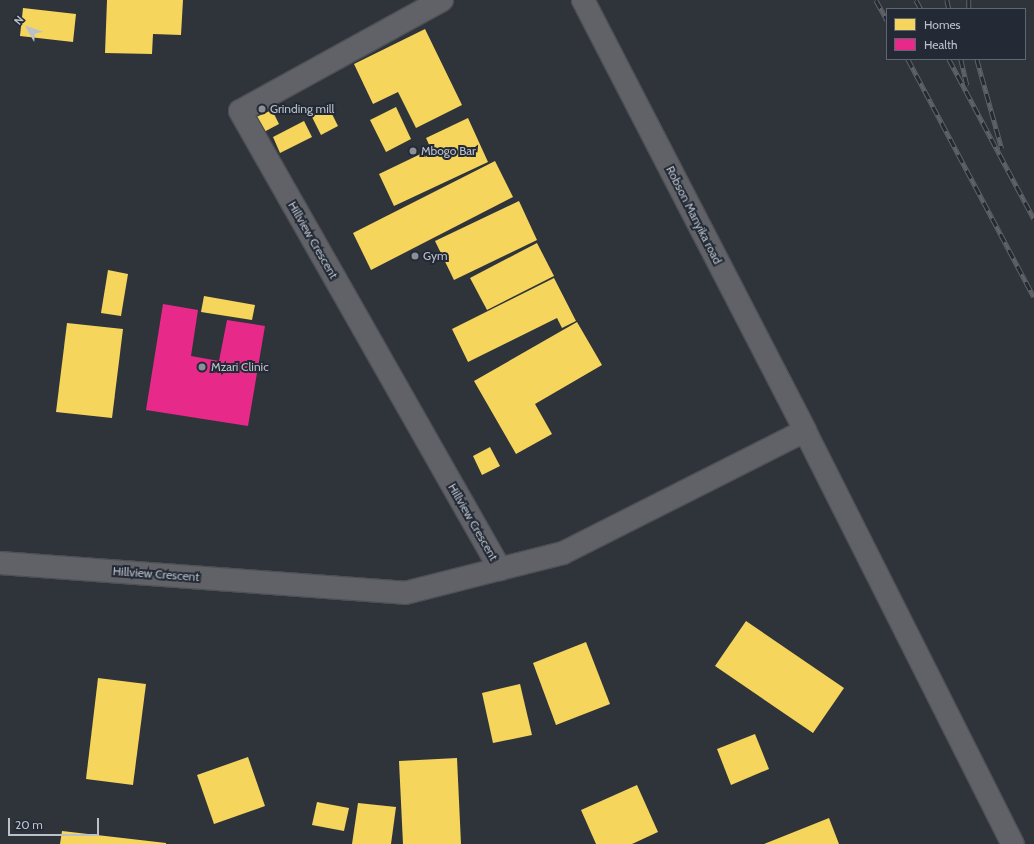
<!DOCTYPE html>
<style>
body{margin:0}
#map{position:relative;width:1034px;height:844px;overflow:hidden;background:#2f343b;font-family:Cabin,sans-serif}
div>[style]{position:absolute}
.homes>*{inset:0;background:#f6d55c}
.health>*{inset:0;background:#e7298a}
.roads{filter:drop-shadow(1px 0 #4d5055) drop-shadow(-1px 0 #4d5055) drop-shadow(0 1px #4d5055) drop-shadow(0 -1px #4d5055)}
.minor>*{height:22px;margin:-11px;padding:0 11px;transform-origin:11px;border-radius:11px;background:#606268}
.tertiary>*{height:22px;margin:-11px;padding:0 11px;transform-origin:11px;border-radius:11px;background:#606268}
.rail>*{height:4.5px;margin-top:-2.25px;transform-origin:0;background:repeating-linear-gradient(90deg,#232a35 0 9px,#5e6166 0 18px);box-sizing:border-box;border-block:1px solid #5e6166}
.dots>*{width:11px;height:11px;translate:-50% -50%;box-sizing:border-box;border:2px solid #232a35;border-radius:50%}
span{translate:-50% -50%;white-space:nowrap;text-align:center;line-height:1.15;-webkit-text-stroke:4px #232a35;paint-order:stroke}
.poi-label{font-size:12px;color:#bbc0ca}
.left{translate:0 -50%;text-align:left}
.street-label{font-size:12px;color:#bbc0ca}
.legend{position:absolute;left:886px;top:8px;width:140px;height:52px;box-sizing:border-box;background:#232a35;border:1px solid #606671;margin:0;padding:5px 7px;list-style:none;font-size:12px;color:#bbc0ca}
.legend li{display:flex;align-items:center;gap:8px;height:20px}
.legend b{width:20px;border:1px solid #606671}
.north{position:absolute;left:8px;top:8px;width:40px;height:40px;-webkit-text-stroke:3px #232a35;paint-order:stroke;rotate:310deg;font-size:11px;font-weight:700;line-height:16px;text-align:center;color:#bbc0ca}
.north::after{content:'';display:block;margin:auto;width:14px;height:18px;background:#bbc0ca;clip-path:polygon(50% 0,100% 100%,50% 72%,0 100%)}
.scale{position:absolute;left:8px;top:818px;width:91px;height:18px;box-sizing:border-box;border:2px solid #bbc0ca;border-top:0;padding-left:5px;font-size:12px;line-height:14px;white-space:nowrap;color:#bbc0ca;-webkit-text-stroke:3px #232a35;paint-order:stroke}
</style>
<div id="map">
<div class="homes">
<i style="clip-path:polygon(107px 0,183px 0,181px 35px,153px 34px,152px 54px,105px 53px)"></i>
<i style="clip-path:polygon(23px 8px,76px 14px,73px 42px,20px 36px)"></i>
<i style="clip-path:polygon(425px 29px,462px 105px,416px 128px,398px 92px,373px 104px,354px 64px)"></i>
<i style="clip-path:polygon(328px 106px,338px 126px,321px 135px,311px 115px)"></i>
<i style="clip-path:polygon(396px 107px,411px 139px,386px 152px,370px 120px)"></i>
<i style="clip-path:polygon(272px 110px,279px 124px,262px 133px,254px 118px)"></i>
<i style="clip-path:polygon(468px 118px,488px 162px,394px 206px,379px 174px,431px 149px,426px 138px)"></i>
<i style="clip-path:polygon(304px 121px,312px 137px,280px 153px,273px 137px)"></i>
<i style="clip-path:polygon(495px 161px,513px 197px,371px 270px,353px 233px)"></i>
<i style="clip-path:polygon(519px 201px,537px 240px,454px 280px,435px 241px)"></i>
<i style="clip-path:polygon(537px 243px,554px 276px,487px 310px,470px 278px)"></i>
<i style="clip-path:polygon(108px 270px,128px 274px,121px 316px,101px 313px)"></i>
<i style="clip-path:polygon(554px 278px,576px 321px,562px 328px,557px 318px,468px 362px,452px 329px)"></i>
<i style="clip-path:polygon(204px 296px,255px 305px,252px 320px,201px 312px)"></i>
<i style="clip-path:polygon(577px 322px,602px 365px,535px 404px,552px 434px,516px 454px,474px 381px)"></i>
<i style="clip-path:polygon(67px 323px,123px 329px,112px 418px,56px 412px)"></i>
<i style="clip-path:polygon(490px 447px,500px 466px,482px 475px,473px 456px)"></i>
<i style="clip-path:polygon(746px 621px,844px 688px,813px 733px,715px 666px)"></i>
<i style="clip-path:polygon(586px 642px,610px 704px,556px 725px,533px 663px)"></i>
<i style="clip-path:polygon(98px 678px,146px 684px,133px 785px,86px 779px)"></i>
<i style="clip-path:polygon(520px 684px,532px 735px,493px 743px,482px 693px)"></i>
<i style="clip-path:polygon(755px 734px,769px 769px,731px 785px,717px 749px)"></i>
<i style="clip-path:polygon(248px 757px,265px 806px,214px 824px,197px 775px)"></i>
<i style="clip-path:polygon(457px 758px,461px 844px,403px 844px,399px 761px)"></i>
<i style="clip-path:polygon(637px 785px,658px 832px,632px 844px,596px 844px,581px 810px)"></i>
<i style="clip-path:polygon(317px 802px,349px 808px,344px 831px,312px 825px)"></i>
<i style="clip-path:polygon(358px 803px,396px 807px,391px 844px,352px 844px)"></i>
<i style="clip-path:polygon(829px 818px,839px 844px,764px 844px)"></i>
<i style="clip-path:polygon(62px 831px,166px 843px,166px 844px,60px 844px)"></i>
</div>
<div class="health">
<i style="clip-path:polygon(163px 304px,198px 310px,191px 356px,219px 361px,227px 320px,265px 326px,248px 426px,146px 410px)"></i>
</div>
<div class="roads">
<div class="minor">
<i style="left:442px;top:0;width:230px;rotate:151.2deg"></i>
<i style="left:240px;top:111px;width:527px;rotate:60.42deg"></i>
<i style="left:0;top:563px;width:406px;rotate:4.2deg"></i>
<i style="left:405px;top:593px;width:163px;rotate:-14.2deg"></i>
<i style="left:563px;top:553px;width:271px;rotate:-26.8deg"></i>
</div>
<div class="tertiary">
<i style="left:583px;top:0;width:485px;rotate:62.7deg"></i>
<i style="left:805px;top:431px;width:462px;rotate:63.3deg"></i>
</div>
</div>
<div class="rail">
<i style="left:876px;top:0;width:23px;rotate:61deg"></i>
<i style="left:916px;top:0;width:10px;rotate:61deg"></i>
<i style="left:947px;top:0;width:9px;rotate:77deg"></i>
<i style="left:969px;top:0;width:9px;rotate:90deg"></i>
<i style="left:908px;top:59px;width:269px;rotate:62.1deg"></i>
<i style="left:949px;top:59px;width:181px;rotate:62deg"></i>
<i style="left:961px;top:59px;width:27px;rotate:77deg"></i>
<i style="left:977px;top:59px;width:93px;rotate:74.5deg"></i>
</div>
<div class="dots">
<i style="left:262px;top:109px;background:#8a8f98"></i>
<i style="left:413px;top:151px;background:#8a8f98"></i>
<i style="left:415px;top:256px;background:#8a8f98"></i>
<i style="left:202px;top:367px;background:#8a8f98"></i>
</div>
<div class="poi-label">
<span class="left" style="left:270px;top:109px">Grinding mill</span>
<span class="left" style="left:421px;top:151px">Mbogo Bar</span>
<span class="left" style="left:423px;top:256px">Gym</span>
<span class="left" style="left:211px;top:367px">Mzari Clinic</span>
</div>
<div class="street-label">
<span style="left:694px;top:215px;rotate:63deg">Robson Manyika road</span>
<span style="left:313px;top:240px;rotate:60deg">Hillview Crescent</span>
<span style="left:473px;top:522px;rotate:60deg">Hillview Crescent</span>
<span style="left:156px;top:574px;rotate:4deg">Hillview Crescent</span>
</div>
<ul class="legend">
<li><b style="height:11px;background:#f6d55c"></b>Homes</li>
<li><b style="height:11px;background:#e7298a"></b>Health</li>
</ul>
<div class="north">N</div>
<div class="scale">20 m</div>
</div>
